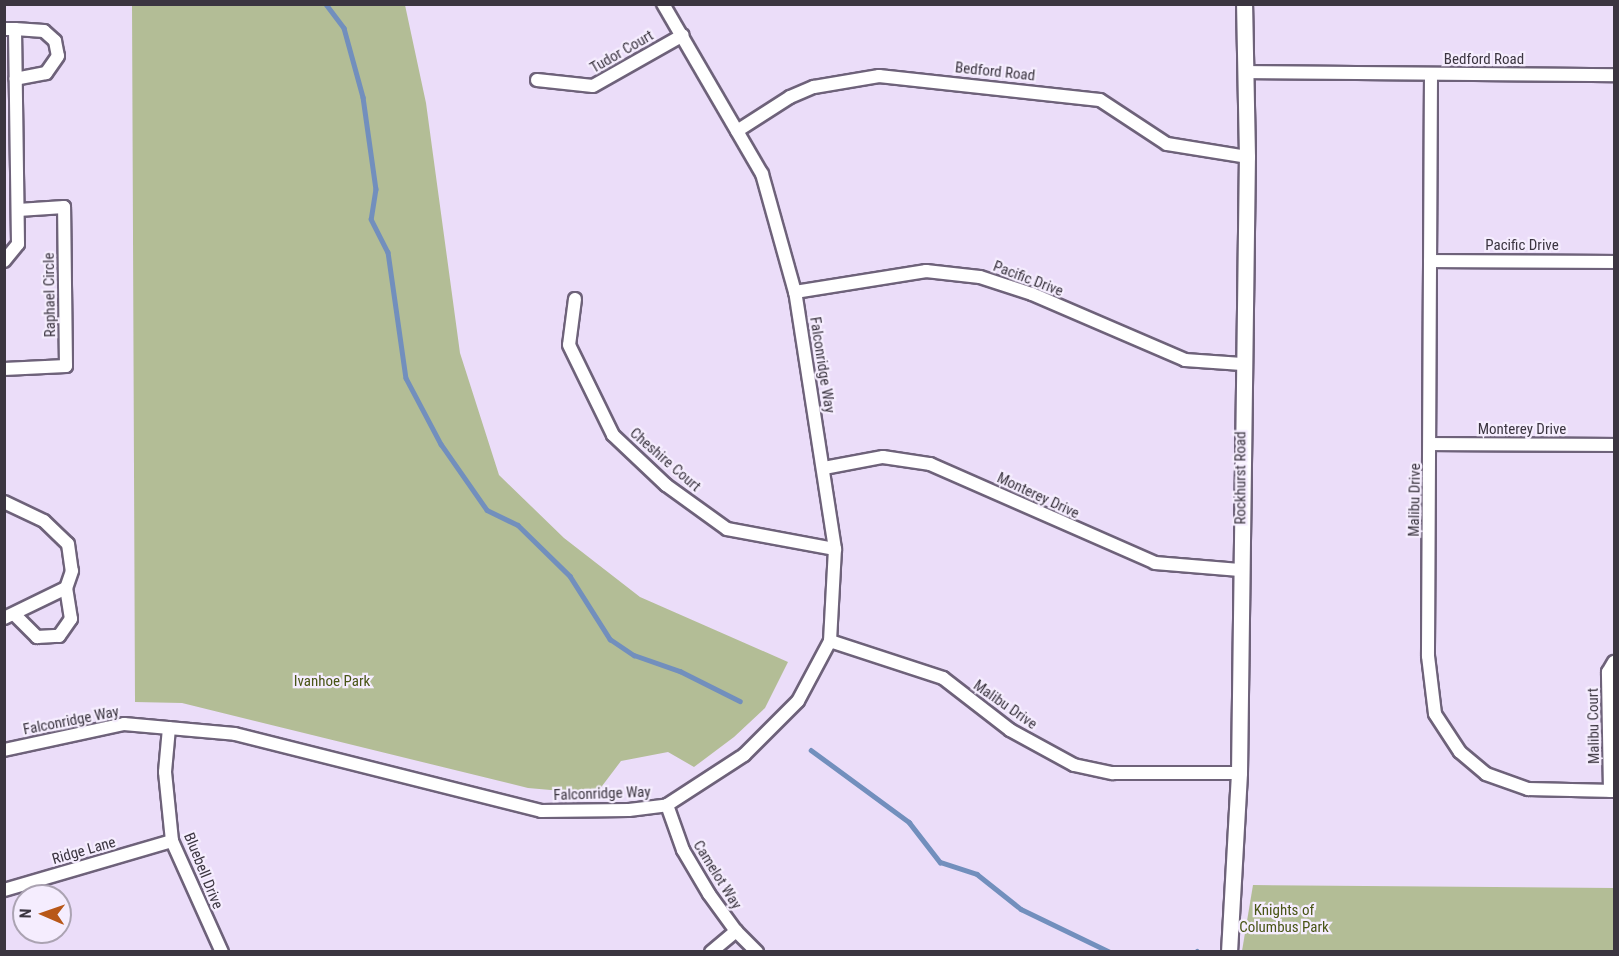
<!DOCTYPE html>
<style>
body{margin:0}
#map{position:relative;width:1619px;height:956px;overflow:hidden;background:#ebddf9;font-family:"Roboto Condensed",sans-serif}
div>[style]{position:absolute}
.green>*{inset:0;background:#b3bd96}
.stream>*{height:4.5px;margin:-2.25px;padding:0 2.25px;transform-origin:2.25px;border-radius:2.25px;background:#728fbd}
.roads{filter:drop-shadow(2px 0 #6e627a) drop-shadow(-2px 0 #6e627a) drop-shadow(0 2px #6e627a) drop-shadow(0 -2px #6e627a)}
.minor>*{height:12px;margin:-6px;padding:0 6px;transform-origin:6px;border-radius:6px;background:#fff}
.tertiary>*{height:15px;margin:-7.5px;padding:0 7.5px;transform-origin:7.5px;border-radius:7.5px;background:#fff}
span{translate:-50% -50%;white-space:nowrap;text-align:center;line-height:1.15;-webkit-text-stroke:4.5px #f5edfe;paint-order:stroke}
.street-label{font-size:15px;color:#3b3540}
.park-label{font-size:15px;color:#495516}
.frame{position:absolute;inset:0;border:6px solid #3b3540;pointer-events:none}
.north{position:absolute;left:12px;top:884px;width:60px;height:60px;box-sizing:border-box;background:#f5edfe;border:2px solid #aba3b2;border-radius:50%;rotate:272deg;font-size:16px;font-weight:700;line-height:24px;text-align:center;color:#3b3540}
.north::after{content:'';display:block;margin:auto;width:21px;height:27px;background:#b85718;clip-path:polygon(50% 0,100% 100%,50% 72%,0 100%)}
</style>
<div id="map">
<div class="green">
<i style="clip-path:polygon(132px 5px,405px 5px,426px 103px,460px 353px,499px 475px,564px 538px,640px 597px,788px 662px,765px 708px,734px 737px,694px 767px,668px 752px,621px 761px,596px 794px,528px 788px,182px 703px,135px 702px)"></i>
<i style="clip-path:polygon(1253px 885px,1614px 888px,1614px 951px,1242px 951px)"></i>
</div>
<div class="stream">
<i style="left:326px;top:4px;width:30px;rotate:53deg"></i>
<i style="left:344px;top:28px;width:72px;rotate:74.6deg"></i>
<i style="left:363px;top:97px;width:93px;rotate:82deg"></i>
<i style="left:376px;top:189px;width:30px;rotate:99deg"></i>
<i style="left:371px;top:219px;width:37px;rotate:63deg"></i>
<i style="left:388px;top:252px;width:127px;rotate:81.9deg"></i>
<i style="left:406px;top:378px;width:75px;rotate:62.1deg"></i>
<i style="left:441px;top:444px;width:80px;rotate:55.1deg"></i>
<i style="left:487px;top:510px;width:34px;rotate:26deg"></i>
<i style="left:518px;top:525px;width:73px;rotate:44.4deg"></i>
<i style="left:570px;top:576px;width:75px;rotate:57.6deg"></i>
<i style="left:610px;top:639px;width:29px;rotate:34deg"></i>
<i style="left:634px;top:655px;width:49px;rotate:19.2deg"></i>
<i style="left:680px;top:671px;width:67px;rotate:26.6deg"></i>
<i style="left:811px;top:750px;width:122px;rotate:36.3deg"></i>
<i style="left:909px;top:822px;width:51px;rotate:52.2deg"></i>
<i style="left:940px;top:862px;width:39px;rotate:18deg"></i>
<i style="left:977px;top:874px;width:56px;rotate:38.5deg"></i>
<i style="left:1021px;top:909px;width:99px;rotate:25.8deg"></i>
<i style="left:1196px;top:952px;width:1px;rotate:-45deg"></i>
</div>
<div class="roads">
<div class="minor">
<i style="left:4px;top:29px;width:11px"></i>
<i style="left:15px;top:29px;width:215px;rotate:89.2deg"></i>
<i style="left:18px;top:244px;width:22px;rotate:129deg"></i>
<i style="left:15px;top:29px;width:29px;rotate:4deg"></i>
<i style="left:44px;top:31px;width:15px;rotate:42deg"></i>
<i style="left:55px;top:41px;width:15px;rotate:79deg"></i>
<i style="left:58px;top:56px;width:21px;rotate:125deg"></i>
<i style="left:46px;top:73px;width:31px;rotate:169deg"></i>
<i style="left:1245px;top:72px;width:369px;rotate:0.5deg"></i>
<i style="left:1431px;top:75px;width:581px;rotate:90.3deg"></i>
<i style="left:1428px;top:656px;width:58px;rotate:83.1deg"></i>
<i style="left:1435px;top:714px;width:45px;rotate:56.7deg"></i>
<i style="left:1460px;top:752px;width:34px;rotate:40deg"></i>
<i style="left:1486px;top:774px;width:45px;rotate:19.7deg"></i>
<i style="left:1528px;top:789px;width:86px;rotate:1.3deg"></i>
<i style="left:537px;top:80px;width:56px;rotate:6.1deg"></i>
<i style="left:593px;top:86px;width:103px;rotate:-29.5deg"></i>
<i style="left:737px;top:131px;width:63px;rotate:-32.7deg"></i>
<i style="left:790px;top:97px;width:26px;rotate:-23deg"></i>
<i style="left:814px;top:87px;width:66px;rotate:-9.6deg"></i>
<i style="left:879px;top:76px;width:222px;rotate:6.2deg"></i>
<i style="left:1100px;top:100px;width:80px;rotate:33.3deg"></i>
<i style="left:1167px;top:144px;width:81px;rotate:9.2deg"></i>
<i style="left:1430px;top:261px;width:184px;rotate:0.3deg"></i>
<i style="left:795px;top:292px;width:133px;rotate:-9.1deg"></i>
<i style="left:926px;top:271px;width:54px;rotate:6.3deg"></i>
<i style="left:980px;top:277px;width:55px;rotate:18.1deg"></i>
<i style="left:1032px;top:294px;width:167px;rotate:23.3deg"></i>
<i style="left:1185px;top:360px;width:57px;rotate:4deg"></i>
<i style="left:575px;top:299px;width:46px;rotate:97.4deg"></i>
<i style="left:569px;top:345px;width:100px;rotate:63.9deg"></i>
<i style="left:613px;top:435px;width:73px;rotate:43.3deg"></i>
<i style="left:666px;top:485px;width:75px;rotate:35.8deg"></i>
<i style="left:727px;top:529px;width:110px;rotate:10.5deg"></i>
<i style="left:4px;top:369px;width:62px;rotate:-2.8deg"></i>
<i style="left:66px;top:366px;width:159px;rotate:-90.7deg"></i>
<i style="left:64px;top:207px;width:46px;rotate:176.3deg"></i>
<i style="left:1430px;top:444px;width:184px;rotate:0.3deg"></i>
<i style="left:824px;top:468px;width:60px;rotate:-10.6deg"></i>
<i style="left:883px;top:457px;width:48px;rotate:8.5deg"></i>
<i style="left:930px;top:464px;width:246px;rotate:23.7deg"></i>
<i style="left:1155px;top:563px;width:85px;rotate:4.7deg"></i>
<i style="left:4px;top:502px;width:44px;rotate:25.4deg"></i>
<i style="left:44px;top:521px;width:33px;rotate:44deg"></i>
<i style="left:68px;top:544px;width:27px;rotate:82deg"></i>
<i style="left:72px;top:571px;width:18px;rotate:109deg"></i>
<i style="left:66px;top:588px;width:69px;rotate:154.2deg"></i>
<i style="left:14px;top:614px;width:33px;rotate:45deg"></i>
<i style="left:37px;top:637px;width:22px;rotate:-3deg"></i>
<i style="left:59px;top:636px;width:21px;rotate:-55deg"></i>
<i style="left:71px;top:619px;width:31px;rotate:-99deg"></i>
<i style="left:830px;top:641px;width:119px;rotate:18.1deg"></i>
<i style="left:943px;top:678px;width:85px;rotate:37.8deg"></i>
<i style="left:1010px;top:730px;width:73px;rotate:28.7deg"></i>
<i style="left:1074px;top:765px;width:40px;rotate:12deg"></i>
<i style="left:1113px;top:773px;width:126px"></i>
<i style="left:169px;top:728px;width:44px;rotate:95.2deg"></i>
<i style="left:165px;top:772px;width:69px;rotate:84.2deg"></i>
<i style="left:172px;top:841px;width:122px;rotate:65.8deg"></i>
<i style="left:4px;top:750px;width:123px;rotate:-12.2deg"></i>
<i style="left:124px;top:724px;width:111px;rotate:5.1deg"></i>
<i style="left:235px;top:734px;width:316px;rotate:14.1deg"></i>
<i style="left:541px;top:811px;width:88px;rotate:-0.7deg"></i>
<i style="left:629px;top:810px;width:38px;rotate:-7deg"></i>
<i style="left:667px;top:805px;width:92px;rotate:-33deg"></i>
<i style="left:744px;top:755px;width:76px;rotate:-45deg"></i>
<i style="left:798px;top:701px;width:68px;rotate:-61.9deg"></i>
<i style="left:830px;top:641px;width:92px;rotate:-86.9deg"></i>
<i style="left:835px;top:549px;width:260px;rotate:-98.8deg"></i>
<i style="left:795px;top:292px;width:123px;rotate:-105.6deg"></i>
<i style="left:762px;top:174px;width:197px;rotate:-120.2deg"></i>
<i style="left:1610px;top:791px;width:119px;rotate:-91deg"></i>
<i style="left:1608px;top:672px;width:12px;rotate:-59deg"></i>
<i style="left:667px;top:805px;width:48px;rotate:70.4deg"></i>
<i style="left:683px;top:850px;width:51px;rotate:59.4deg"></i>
<i style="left:709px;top:894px;width:46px;rotate:53.9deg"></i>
<i style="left:736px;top:931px;width:30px;rotate:45deg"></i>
<i style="left:4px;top:890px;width:175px;rotate:-16.3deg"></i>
<i style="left:711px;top:952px;width:33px;rotate:-40deg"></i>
</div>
<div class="tertiary">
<i style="left:1229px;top:952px;width:179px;rotate:-86.8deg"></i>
<i style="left:1239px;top:773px;width:616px;rotate:-89.26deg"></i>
<i style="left:1247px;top:157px;width:153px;rotate:-91.1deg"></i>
</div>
</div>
<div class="street-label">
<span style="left:622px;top:52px;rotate:-30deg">Tudor Court</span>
<span style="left:1484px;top:60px">Bedford Road</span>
<span style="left:995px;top:72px;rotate:6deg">Bedford Road</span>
<span style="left:1522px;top:246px">Pacific Drive</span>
<span style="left:1028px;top:279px;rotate:21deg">Pacific Drive</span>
<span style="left:50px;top:295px;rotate:-91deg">Raphael Circle</span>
<span style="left:822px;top:365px;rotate:81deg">Falconridge Way</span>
<span style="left:1522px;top:430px">Monterey Drive</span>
<span style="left:665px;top:460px;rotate:41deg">Cheshire Court</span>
<span style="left:1241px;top:478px;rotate:-90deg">Rockhurst Road</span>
<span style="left:1038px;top:496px;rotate:25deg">Monterey Drive</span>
<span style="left:1415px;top:500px;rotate:-89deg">Malibu Drive</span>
<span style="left:1005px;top:705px;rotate:35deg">Malibu Drive</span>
<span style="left:71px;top:721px;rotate:-11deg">Falconridge Way</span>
<span style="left:1594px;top:726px;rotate:-91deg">Malibu Court</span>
<span style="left:602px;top:794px;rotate:-2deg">Falconridge Way</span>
<span style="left:84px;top:851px;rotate:-16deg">Ridge Lane</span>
<span style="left:203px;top:871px;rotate:68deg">Bluebell Drive</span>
<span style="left:717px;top:875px;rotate:58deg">Camelot Way</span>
</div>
<div class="park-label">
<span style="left:332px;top:682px">Ivanhoe Park</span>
<span style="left:1284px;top:919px">Knights of<br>Columbus Park</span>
</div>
<div class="frame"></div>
<div class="north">N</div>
</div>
